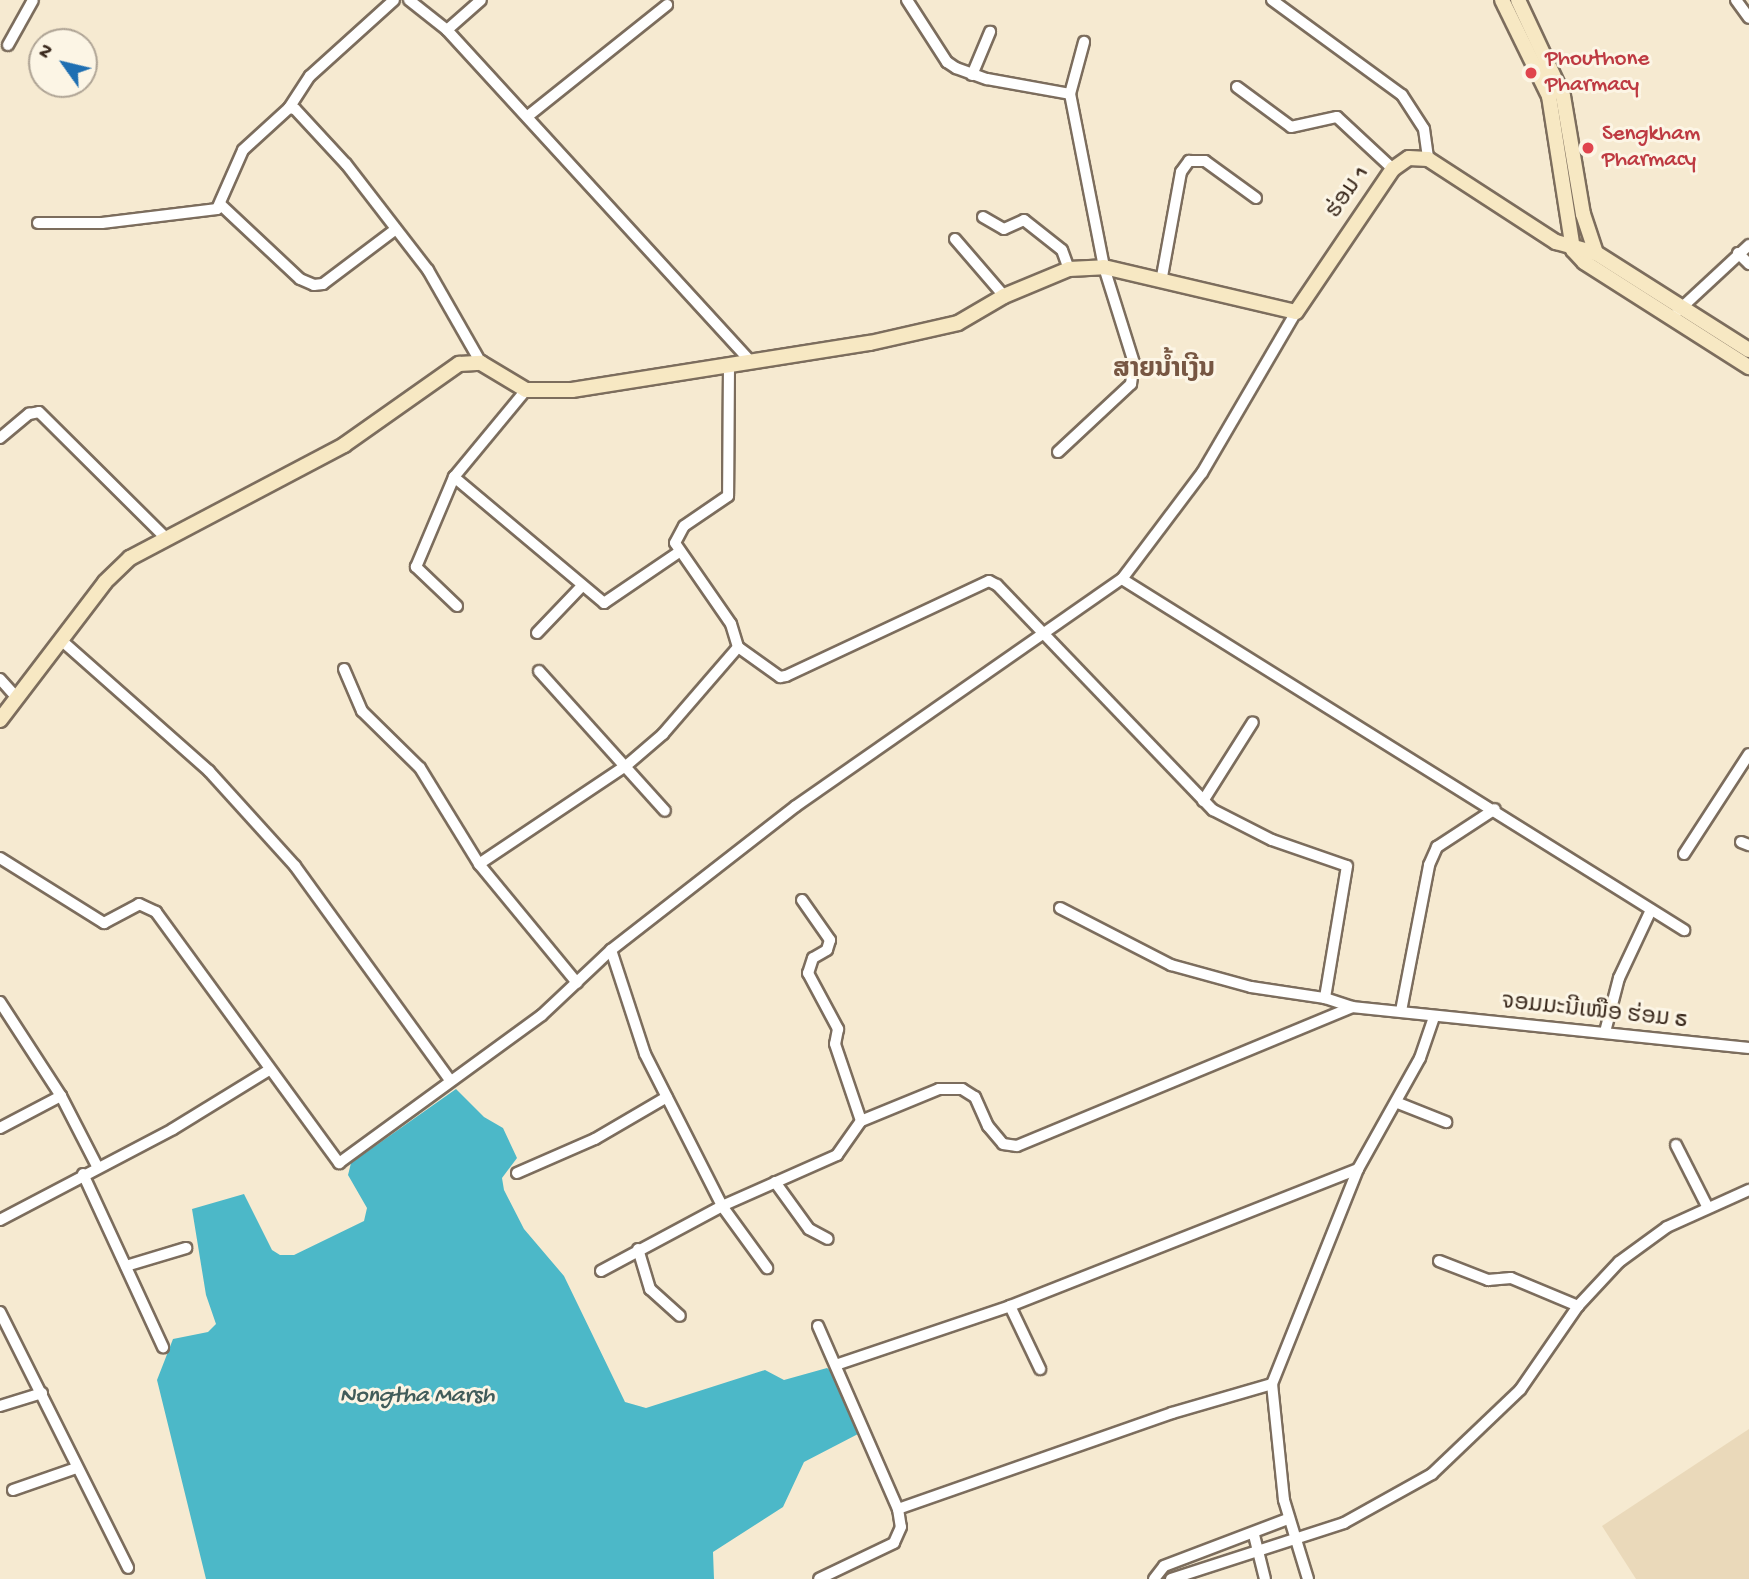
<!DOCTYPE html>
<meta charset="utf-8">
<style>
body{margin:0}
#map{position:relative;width:1749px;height:1579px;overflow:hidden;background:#f6ead1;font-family:"Gochi Hand","Noto Sans Lao",sans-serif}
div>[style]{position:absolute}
.built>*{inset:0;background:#ead9ba}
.water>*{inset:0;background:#4cb8c8}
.roads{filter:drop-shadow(2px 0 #7c6d5d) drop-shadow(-2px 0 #7c6d5d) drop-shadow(0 2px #7c6d5d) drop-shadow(0 -2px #7c6d5d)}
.street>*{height:10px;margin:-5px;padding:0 5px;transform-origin:5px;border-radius:5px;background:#fff}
.secondary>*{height:14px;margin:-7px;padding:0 7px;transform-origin:7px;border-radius:7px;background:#f7e8c3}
.dots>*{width:19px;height:19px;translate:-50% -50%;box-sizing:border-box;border:4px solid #fcf5e5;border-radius:50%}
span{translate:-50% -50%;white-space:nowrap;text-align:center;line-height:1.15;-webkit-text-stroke:6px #fcf5e5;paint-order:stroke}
.health-label{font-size:23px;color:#be3a42}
.left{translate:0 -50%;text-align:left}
.street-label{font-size:23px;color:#3b2a1e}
.water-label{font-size:24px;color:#415c5a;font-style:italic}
.quarter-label{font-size:26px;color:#775743;font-weight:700}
.north{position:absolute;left:28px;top:28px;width:70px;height:70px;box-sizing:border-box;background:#fcf5e5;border:2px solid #afa495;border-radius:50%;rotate:304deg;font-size:19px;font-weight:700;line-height:28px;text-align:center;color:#3b2a1e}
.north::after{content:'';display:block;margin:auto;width:24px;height:32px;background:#1f6fb2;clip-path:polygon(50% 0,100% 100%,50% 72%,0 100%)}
</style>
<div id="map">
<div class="built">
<i style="clip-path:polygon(1749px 1429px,1749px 1579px,1636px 1579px,1602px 1526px)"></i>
</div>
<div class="water">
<i style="clip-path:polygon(456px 1089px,484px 1117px,503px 1128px,517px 1158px,502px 1178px,504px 1190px,524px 1229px,564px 1276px,625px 1402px,646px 1408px,765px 1370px,784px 1380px,827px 1368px,837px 1376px,858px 1434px,804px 1462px,783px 1507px,713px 1552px,714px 1579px,206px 1579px,157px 1380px,173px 1339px,208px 1332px,216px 1324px,206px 1295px,192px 1209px,244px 1194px,272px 1250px,280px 1255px,294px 1255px,364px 1221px,367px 1208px,348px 1175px,351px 1163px)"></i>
</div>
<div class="roads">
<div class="street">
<i style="left:409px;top:0;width:48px;rotate:38.3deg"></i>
<i style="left:447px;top:30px;width:450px;rotate:47.5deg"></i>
<i style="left:907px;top:0;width:74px;rotate:57.2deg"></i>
<i style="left:947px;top:62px;width:11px;rotate:34deg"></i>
<i style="left:956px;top:68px;width:33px;rotate:20deg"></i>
<i style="left:987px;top:79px;width:84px;rotate:10.2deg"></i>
<i style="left:1272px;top:0;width:161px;rotate:36.2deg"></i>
<i style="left:1402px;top:95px;width:40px;rotate:57.1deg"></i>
<i style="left:1424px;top:129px;width:30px;rotate:82deg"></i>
<i style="left:1736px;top:0;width:22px;rotate:54deg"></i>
<i style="left:447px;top:30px;width:45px;rotate:-41.4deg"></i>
<i style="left:8px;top:45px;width:51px;rotate:-60.9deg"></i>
<i style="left:972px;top:75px;width:47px;rotate:-67.3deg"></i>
<i style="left:1237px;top:87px;width:67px;rotate:36.5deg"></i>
<i style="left:1291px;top:127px;width:47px;rotate:-12.3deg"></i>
<i style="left:1337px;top:117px;width:76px;rotate:42.9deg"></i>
<i style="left:289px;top:108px;width:38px;rotate:-57deg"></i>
<i style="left:310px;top:76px;width:113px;rotate:-42.1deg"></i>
<i style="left:528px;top:116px;width:178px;rotate:-38.6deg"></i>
<i style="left:221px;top:205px;width:108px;rotate:43.1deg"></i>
<i style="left:300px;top:279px;width:15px;rotate:23deg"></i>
<i style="left:314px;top:285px;width:9px;rotate:-6deg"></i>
<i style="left:323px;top:284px;width:91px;rotate:-37deg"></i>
<i style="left:983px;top:217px;width:24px;rotate:30deg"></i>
<i style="left:1004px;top:229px;width:22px;rotate:-24deg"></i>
<i style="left:1024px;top:220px;width:48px;rotate:38.3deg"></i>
<i style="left:1062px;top:250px;width:20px;rotate:70deg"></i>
<i style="left:38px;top:223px;width:64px"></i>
<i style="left:102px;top:223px;width:116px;rotate:-6.9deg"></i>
<i style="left:217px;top:209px;width:64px;rotate:-66.2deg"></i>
<i style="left:243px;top:150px;width:62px;rotate:-42.4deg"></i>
<i style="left:289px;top:108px;width:6px;rotate:9deg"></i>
<i style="left:295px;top:109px;width:75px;rotate:47.2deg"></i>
<i style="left:346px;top:164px;width:134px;rotate:52.3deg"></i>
<i style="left:428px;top:270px;width:107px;rotate:60.3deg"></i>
<i style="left:955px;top:239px;width:75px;rotate:49.3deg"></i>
<i style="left:1738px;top:253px;width:16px;rotate:45deg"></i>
<i style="left:1161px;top:282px;width:112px;rotate:-79.7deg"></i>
<i style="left:1181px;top:172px;width:14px;rotate:-54deg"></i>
<i style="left:1189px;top:161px;width:16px"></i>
<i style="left:1205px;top:161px;width:63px;rotate:36deg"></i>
<i style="left:1678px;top:311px;width:97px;rotate:-42.9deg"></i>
<i style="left:729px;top:365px;width:131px;rotate:90.4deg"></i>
<i style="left:728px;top:496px;width:53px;rotate:145.7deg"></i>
<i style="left:684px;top:526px;width:19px;rotate:118deg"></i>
<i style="left:675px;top:543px;width:98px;rotate:55.3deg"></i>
<i style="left:731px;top:624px;width:24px;rotate:73deg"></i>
<i style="left:738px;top:647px;width:52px;rotate:35.5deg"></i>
<i style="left:780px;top:677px;width:6px;rotate:-9deg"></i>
<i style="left:786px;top:676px;width:224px;rotate:-25.1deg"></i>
<i style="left:989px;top:581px;width:9px;rotate:27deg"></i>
<i style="left:997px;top:585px;width:312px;rotate:46.2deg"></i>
<i style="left:1213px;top:810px;width:66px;rotate:27deg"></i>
<i style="left:1272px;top:840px;width:79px;rotate:19.1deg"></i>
<i style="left:1347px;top:866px;width:134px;rotate:99.5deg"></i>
<i style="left:0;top:438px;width:38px;rotate:-40deg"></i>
<i style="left:29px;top:414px;width:10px;rotate:-11deg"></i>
<i style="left:39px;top:412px;width:179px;rotate:44.8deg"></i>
<i style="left:1058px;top:452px;width:100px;rotate:-43deg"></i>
<i style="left:1131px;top:384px;width:21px;rotate:-82deg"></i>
<i style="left:1134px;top:363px;width:101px;rotate:-107.4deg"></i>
<i style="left:1104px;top:267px;width:176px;rotate:-101.1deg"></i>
<i style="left:1070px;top:94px;width:54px;rotate:-74.9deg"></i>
<i style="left:454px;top:477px;width:196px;rotate:40deg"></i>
<i style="left:604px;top:603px;width:91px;rotate:-34.2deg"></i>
<i style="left:1122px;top:579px;width:663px;rotate:31.99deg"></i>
<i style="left:457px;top:606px;width:57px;rotate:-136.4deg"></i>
<i style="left:416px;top:567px;width:98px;rotate:-67.1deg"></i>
<i style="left:454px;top:477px;width:113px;rotate:-50.4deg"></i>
<i style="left:537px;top:633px;width:64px;rotate:-46.3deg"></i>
<i style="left:61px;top:640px;width:198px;rotate:41.5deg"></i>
<i style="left:209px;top:771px;width:128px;rotate:47.8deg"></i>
<i style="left:295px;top:866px;width:264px;rotate:54.1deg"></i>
<i style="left:344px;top:669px;width:46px;rotate:66.8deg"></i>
<i style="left:362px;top:711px;width:81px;rotate:44.5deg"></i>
<i style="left:420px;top:768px;width:113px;rotate:58.4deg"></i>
<i style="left:479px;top:864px;width:154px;rotate:50.5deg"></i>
<i style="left:539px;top:671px;width:188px;rotate:48deg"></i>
<i style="left:0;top:679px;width:25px;rotate:48deg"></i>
<i style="left:1203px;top:801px;width:93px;rotate:-57.7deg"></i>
<i style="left:1741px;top:842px;width:9px;rotate:21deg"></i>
<i style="left:1684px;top:854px;width:119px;rotate:-57deg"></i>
<i style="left:0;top:858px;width:123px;rotate:32deg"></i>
<i style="left:104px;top:923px;width:40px;rotate:-28deg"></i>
<i style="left:139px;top:904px;width:19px;rotate:25deg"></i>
<i style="left:156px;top:912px;width:311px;rotate:53.9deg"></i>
<i style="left:339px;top:1163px;width:251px;rotate:-36.1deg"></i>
<i style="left:542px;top:1015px;width:95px;rotate:-43.3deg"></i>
<i style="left:611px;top:950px;width:234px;rotate:-37.9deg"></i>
<i style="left:796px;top:806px;width:397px;rotate:-34.9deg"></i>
<i style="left:1122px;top:579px;width:133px;rotate:-53deg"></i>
<i style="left:1202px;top:473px;width:186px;rotate:-59.7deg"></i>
<i style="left:479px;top:864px;width:178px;rotate:-33.8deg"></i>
<i style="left:627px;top:765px;width:48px;rotate:-40.7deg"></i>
<i style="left:663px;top:734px;width:115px;rotate:-49.2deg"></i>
<i style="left:802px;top:900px;width:49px;rotate:55deg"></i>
<i style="left:830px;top:940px;width:10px;rotate:107deg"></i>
<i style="left:827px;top:950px;width:16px;rotate:150deg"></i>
<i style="left:813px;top:958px;width:16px;rotate:108deg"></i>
<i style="left:808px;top:973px;width:64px;rotate:61.8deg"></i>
<i style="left:838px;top:1029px;width:15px;rotate:101deg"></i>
<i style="left:835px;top:1044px;width:81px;rotate:71.3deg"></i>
<i style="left:1060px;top:908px;width:125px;rotate:27.2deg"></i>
<i style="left:1171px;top:965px;width:83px;rotate:15.4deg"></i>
<i style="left:1251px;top:987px;width:75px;rotate:8.5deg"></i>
<i style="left:1325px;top:998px;width:28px;rotate:18deg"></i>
<i style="left:1352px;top:1007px;width:399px;rotate:5.9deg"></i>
<i style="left:611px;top:950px;width:109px;rotate:71.9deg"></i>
<i style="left:645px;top:1054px;width:170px;rotate:63.1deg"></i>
<i style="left:722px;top:1206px;width:77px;rotate:54deg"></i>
<i style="left:0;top:1002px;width:112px;rotate:57deg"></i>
<i style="left:61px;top:1096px;width:79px;rotate:62.8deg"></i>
<i style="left:1401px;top:1011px;width:149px;rotate:-79.1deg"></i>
<i style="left:1429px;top:865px;width:20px;rotate:-66deg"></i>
<i style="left:1437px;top:847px;width:69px;rotate:-33.2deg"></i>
<i style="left:1605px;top:1032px;width:56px;rotate:-75.5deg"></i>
<i style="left:1619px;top:978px;width:75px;rotate:-64.8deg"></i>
<i style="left:1398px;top:1103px;width:52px;rotate:21.6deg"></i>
<i style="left:0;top:1128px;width:69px;rotate:-27.7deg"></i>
<i style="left:1676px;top:1145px;width:68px;rotate:63.1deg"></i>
<i style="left:517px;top:1173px;width:85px;rotate:-23.6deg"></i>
<i style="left:595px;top:1139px;width:83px;rotate:-30.3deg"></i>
<i style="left:83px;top:1174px;width:191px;rotate:65.2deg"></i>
<i style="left:775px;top:1182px;width:58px;rotate:54.1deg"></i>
<i style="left:809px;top:1229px;width:21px;rotate:28deg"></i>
<i style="left:0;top:1220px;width:195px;rotate:-27.7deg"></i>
<i style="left:173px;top:1129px;width:113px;rotate:-31.6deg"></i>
<i style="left:638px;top:1249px;width:42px;rotate:73.3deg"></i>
<i style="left:650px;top:1289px;width:40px;rotate:42deg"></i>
<i style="left:1439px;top:1261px;width:53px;rotate:21.2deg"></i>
<i style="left:1488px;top:1280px;width:23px;rotate:-5deg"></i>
<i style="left:1511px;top:1278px;width:73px;rotate:22.7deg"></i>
<i style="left:126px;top:1266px;width:63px;rotate:-16.7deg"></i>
<i style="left:601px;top:1271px;width:137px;rotate:-28.2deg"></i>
<i style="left:722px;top:1206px;width:126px;rotate:-23.9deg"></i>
<i style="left:837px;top:1155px;width:42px;rotate:-54.8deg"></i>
<i style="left:861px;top:1121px;width:84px;rotate:-22.3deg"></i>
<i style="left:939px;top:1089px;width:23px"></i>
<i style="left:962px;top:1089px;width:15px;rotate:32deg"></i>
<i style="left:975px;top:1097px;width:32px;rotate:66deg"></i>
<i style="left:988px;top:1126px;width:23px;rotate:50deg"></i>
<i style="left:1003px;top:1144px;width:14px;rotate:8deg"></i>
<i style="left:1017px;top:1146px;width:363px;rotate:-22.5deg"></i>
<i style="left:1010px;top:1306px;width:70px;rotate:64.5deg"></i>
<i style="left:0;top:1312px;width:286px;rotate:63.4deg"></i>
<i style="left:818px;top:1326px;width:200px;rotate:66.4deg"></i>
<i style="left:898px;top:1509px;width:18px;rotate:81deg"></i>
<i style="left:901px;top:1527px;width:17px;rotate:114deg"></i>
<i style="left:894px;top:1543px;width:83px;rotate:154.4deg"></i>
<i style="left:836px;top:1365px;width:184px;rotate:-18.7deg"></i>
<i style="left:1010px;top:1306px;width:374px;rotate:-21.5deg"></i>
<i style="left:0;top:1406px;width:44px;rotate:-17.2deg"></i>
<i style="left:13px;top:1490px;width:67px;rotate:-19.2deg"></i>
<i style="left:898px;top:1509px;width:290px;rotate:-19.3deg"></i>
<i style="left:1172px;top:1413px;width:104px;rotate:-16.2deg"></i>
<i style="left:1254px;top:1535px;width:45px;rotate:76deg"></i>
<i style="left:1154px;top:1579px;width:16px;rotate:-52deg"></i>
<i style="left:1164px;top:1566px;width:133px;rotate:-20.8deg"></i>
<i style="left:1171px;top:1579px;width:182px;rotate:-17.9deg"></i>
<i style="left:1344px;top:1523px;width:101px;rotate:-29.1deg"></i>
<i style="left:1432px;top:1474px;width:122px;rotate:-43.7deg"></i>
<i style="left:1520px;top:1390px;width:102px;rotate:-55.4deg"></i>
<i style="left:1578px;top:1306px;width:60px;rotate:-47deg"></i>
<i style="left:1619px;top:1262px;width:59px;rotate:-36.1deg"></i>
<i style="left:1667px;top:1227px;width:90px;rotate:-24.3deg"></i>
<i style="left:1308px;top:1579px;width:83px;rotate:-106.9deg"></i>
<i style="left:1284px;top:1500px;width:117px;rotate:-95.9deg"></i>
<i style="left:1272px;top:1384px;width:232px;rotate:-68.2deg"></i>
<i style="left:1358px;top:1169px;width:127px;rotate:-60.8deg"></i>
<i style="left:1420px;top:1058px;width:43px;rotate:-71.1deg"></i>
</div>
<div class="secondary">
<i style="left:1502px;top:0;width:107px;rotate:63.9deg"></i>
<i style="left:1549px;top:96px;width:156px;rotate:81.1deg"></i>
<i style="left:1573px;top:250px;width:16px;rotate:47deg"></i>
<i style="left:1584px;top:262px;width:196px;rotate:32.5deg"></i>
<i style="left:1518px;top:0;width:106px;rotate:64.9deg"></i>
<i style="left:1563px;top:96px;width:120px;rotate:80.4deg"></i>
<i style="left:1583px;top:214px;width:41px;rotate:71.6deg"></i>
<i style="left:1596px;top:253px;width:181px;rotate:32.4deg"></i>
<i style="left:0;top:720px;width:173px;rotate:-52.7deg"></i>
<i style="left:105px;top:582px;width:35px;rotate:-44deg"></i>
<i style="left:130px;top:558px;width:242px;rotate:-27.8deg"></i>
<i style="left:344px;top:445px;width:141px;rotate:-35.2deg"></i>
<i style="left:459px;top:364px;width:22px;rotate:-3deg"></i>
<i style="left:481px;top:363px;width:52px;rotate:31deg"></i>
<i style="left:526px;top:390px;width:46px"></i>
<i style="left:572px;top:390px;width:302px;rotate:-9deg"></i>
<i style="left:870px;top:343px;width:90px;rotate:-12.8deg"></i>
<i style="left:958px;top:323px;width:53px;rotate:-30.4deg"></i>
<i style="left:1004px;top:296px;width:70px;rotate:-22.6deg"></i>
<i style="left:1069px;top:269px;width:35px;rotate:-3deg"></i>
<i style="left:1104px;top:267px;width:197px;rotate:13.2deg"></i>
<i style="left:1296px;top:312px;width:173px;rotate:-55.9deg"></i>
<i style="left:1393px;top:169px;width:19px;rotate:-35deg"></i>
<i style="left:1409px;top:158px;width:19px;rotate:3deg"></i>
<i style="left:1428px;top:159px;width:153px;rotate:33deg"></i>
<i style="left:1556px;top:242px;width:41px;rotate:15.4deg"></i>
</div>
</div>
<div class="dots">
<i style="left:1531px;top:73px;background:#e0444e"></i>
<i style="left:1588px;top:148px;background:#e0444e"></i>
</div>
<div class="health-label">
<span class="left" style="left:1545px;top:73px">Phouthone<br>Pharmacy</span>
<span class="left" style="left:1602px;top:148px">Sengkham<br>Pharmacy</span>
</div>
<div class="street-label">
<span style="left:1349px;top:193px;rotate:-56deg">ຮ່ອມ 1</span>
<span style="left:1594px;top:1013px;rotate:6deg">ຈອມມະນີເໜືອ ຮ່ອມ 5</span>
</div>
<div class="water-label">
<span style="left:417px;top:1397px">Nongtha Marsh</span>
</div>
<div class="quarter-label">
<span style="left:1164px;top:372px">ສາຍນ້ຳເງີນ</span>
</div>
<div class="north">N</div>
</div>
